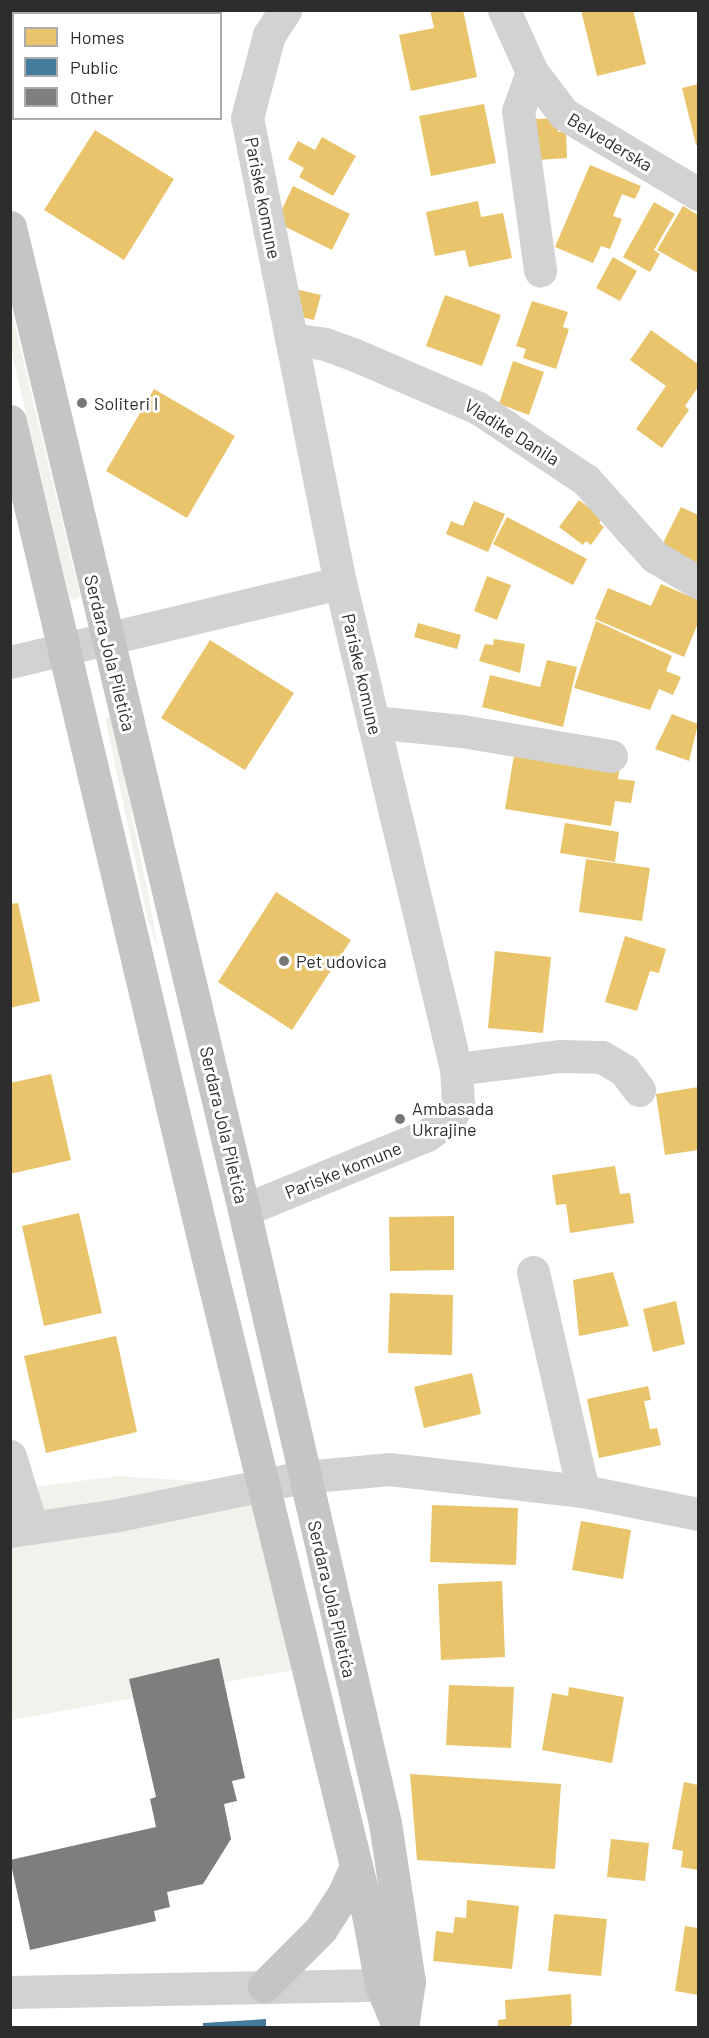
<!DOCTYPE html>
<meta charset="utf-8">
<style>
body{margin:0}
#map{position:relative;width:709px;height:2038px;overflow:hidden;background:#fff;font-family:Barlow,sans-serif}
div>[style]{position:absolute}
.green>*{inset:0;background:#f0f3ec}
.homes>*{inset:0;background:#e9c46a}
.public>*{inset:0;background:#457b9d}
.building>*{inset:0;background:#7e7e7e}
.minor>*{height:33px;margin:-16.5px;padding:0 16.5px;transform-origin:16.5px;border-radius:16.5px;background:#d2d2d2}
.major>*{height:33px;margin:-16.5px;padding:0 16.5px;transform-origin:16.5px;border-radius:16.5px;background:#c5c5c5}
.dots>*{width:16px;height:16px;translate:-50% -50%;box-sizing:border-box;border:3px solid #fff;border-radius:50%}
span{translate:-50% -50%;white-space:nowrap;text-align:center;line-height:1.15;-webkit-text-stroke:6px #fff;paint-order:stroke}
.street-label{font-size:18px;color:#2d2d2d}
.poi-label{font-size:18px;color:#2d2d2d}
.left{translate:0 -50%;text-align:left}
.frame{position:absolute;inset:0;border:12px solid #2d2d2d;pointer-events:none}
.legend{position:absolute;left:12px;top:12px;width:210px;height:108px;box-sizing:border-box;background:#fff;border:2px solid #ababab;margin:0;padding:8px 10px;list-style:none;font-size:18px;color:#2d2d2d}
.legend li{display:flex;align-items:center;gap:12px;height:30px}
.legend b{width:30px;border:2px solid #ababab}
</style>
<div id="map">
<div class="green">
<i style="clip-path:polygon(11px 309px,80px 595px,76px 600px,70px 598px,11px 350px)"></i>
<i style="clip-path:polygon(112px 716px,153px 919px,158px 949px,148px 920px,105px 718px)"></i>
<i style="clip-path:polygon(118px 1476px,270px 1486px,306px 1668px,11px 1720px,10px 1490px)"></i>
</div>
<div class="homes">
<i style="clip-path:polygon(430px 10px,463px 10px,477px 77px,411px 91px,399px 35px,434px 28px)"></i>
<i style="clip-path:polygon(581px 10px,633px 10px,646px 64px,597px 76px)"></i>
<i style="clip-path:polygon(698px 84px,698px 145px,696px 145px,682px 88px)"></i>
<i style="clip-path:polygon(484px 104px,496px 163px,431px 176px,419px 116px)"></i>
<i style="clip-path:polygon(558px 118px,558px 132px,566px 132px,567px 158px,537px 160px,535px 119px)"></i>
<i style="clip-path:polygon(95px 130px,174px 179px,124px 260px,44px 210px)"></i>
<i style="clip-path:polygon(322px 137px,356px 156px,333px 196px,299px 177px,304px 168px,288px 159px,298px 141px,315px 150px)"></i>
<i style="clip-path:polygon(590px 165px,641px 186px,635px 199px,622px 194px,613px 216px,622px 219px,610px 249px,601px 246px,593px 263px,555px 247px)"></i>
<i style="clip-path:polygon(293px 186px,350px 214px,332px 250px,276px 222px)"></i>
<i style="clip-path:polygon(478px 201px,481px 217px,503px 213px,512px 258px,469px 267px,465px 250px,435px 256px,426px 212px)"></i>
<i style="clip-path:polygon(654px 202px,675px 214px,654px 250px,660px 254px,650px 272px,623px 257px)"></i>
<i style="clip-path:polygon(683px 206px,698px 215px,698px 273px,657px 250px)"></i>
<i style="clip-path:polygon(613px 257px,637px 271px,620px 301px,596px 288px)"></i>
<i style="clip-path:polygon(295px 289px,321px 295px,314px 320px,289px 314px)"></i>
<i style="clip-path:polygon(445px 295px,501px 315px,482px 366px,426px 346px)"></i>
<i style="clip-path:polygon(532px 301px,568px 312px,563px 327px,569px 329px,556px 369px,523px 358px,526px 349px,516px 346px)"></i>
<i style="clip-path:polygon(651px 330px,698px 364px,698px 387px,685px 406px,689px 410px,662px 448px,636px 429px,666px 386px,630px 360px)"></i>
<i style="clip-path:polygon(513px 361px,544px 372px,529px 415px,499px 404px)"></i>
<i style="clip-path:polygon(154px 389px,235px 436px,187px 518px,106px 471px)"></i>
<i style="clip-path:polygon(579px 500px,603px 518px,599px 523px,604px 527px,591px 545px,586px 541px,583px 545px,559px 527px)"></i>
<i style="clip-path:polygon(474px 501px,505px 514px,488px 552px,446px 534px,451px 521px,463px 526px)"></i>
<i style="clip-path:polygon(681px 507px,698px 515px,698px 573px,658px 553px)"></i>
<i style="clip-path:polygon(507px 517px,587px 559px,573px 585px,493px 544px)"></i>
<i style="clip-path:polygon(487px 576px,511px 585px,497px 620px,474px 611px)"></i>
<i style="clip-path:polygon(661px 584px,698px 600px,698px 623px,684px 657px,595px 619px,608px 588px,651px 606px)"></i>
<i style="clip-path:polygon(596px 621px,672px 656px,666px 671px,681px 677px,673px 695px,659px 689px,650px 710px,574px 688px)"></i>
<i style="clip-path:polygon(418px 623px,461px 635px,457px 649px,414px 637px)"></i>
<i style="clip-path:polygon(494px 639px,525px 644px,520px 673px,479px 661px,485px 644px,493px 645px)"></i>
<i style="clip-path:polygon(210px 640px,294px 693px,245px 770px,161px 718px)"></i>
<i style="clip-path:polygon(547px 660px,577px 667px,563px 727px,482px 707px,490px 675px,540px 687px)"></i>
<i style="clip-path:polygon(672px 714px,698px 724px,689px 761px,655px 749px)"></i>
<i style="clip-path:polygon(516px 743px,621px 760px,618px 779px,635px 781px,631px 803px,615px 801px,611px 826px,505px 809px)"></i>
<i style="clip-path:polygon(565px 823px,619px 832px,615px 862px,560px 853px)"></i>
<i style="clip-path:polygon(586px 859px,650px 868px,642px 921px,579px 912px)"></i>
<i style="clip-path:polygon(276px 892px,351px 940px,292px 1030px,218px 982px)"></i>
<i style="clip-path:polygon(18px 903px,40px 1001px,10px 1008px,10px 904px)"></i>
<i style="clip-path:polygon(625px 936px,666px 949px,659px 973px,650px 971px,637px 1011px,605px 1002px)"></i>
<i style="clip-path:polygon(495px 951px,551px 957px,543px 1033px,488px 1028px)"></i>
<i style="clip-path:polygon(51px 1074px,71px 1160px,10px 1174px,10px 1083px)"></i>
<i style="clip-path:polygon(698px 1087px,698px 1150px,665px 1155px,656px 1094px)"></i>
<i style="clip-path:polygon(615px 1166px,620px 1194px,630px 1193px,634px 1223px,570px 1233px,566px 1204px,556px 1205px,552px 1175px)"></i>
<i style="clip-path:polygon(79px 1213px,102px 1313px,44px 1326px,22px 1226px)"></i>
<i style="clip-path:polygon(454px 1216px,454px 1270px,390px 1271px,389px 1217px)"></i>
<i style="clip-path:polygon(613px 1272px,629px 1326px,579px 1336px,573px 1280px)"></i>
<i style="clip-path:polygon(390px 1293px,453px 1295px,452px 1355px,388px 1353px)"></i>
<i style="clip-path:polygon(676px 1301px,685px 1344px,653px 1352px,643px 1309px)"></i>
<i style="clip-path:polygon(116px 1336px,137px 1432px,46px 1453px,24px 1356px)"></i>
<i style="clip-path:polygon(472px 1373px,481px 1414px,424px 1428px,414px 1387px)"></i>
<i style="clip-path:polygon(648px 1386px,651px 1400px,644px 1401px,650px 1429px,657px 1428px,661px 1445px,599px 1458px,587px 1399px)"></i>
<i style="clip-path:polygon(432px 1505px,518px 1508px,516px 1565px,430px 1562px)"></i>
<i style="clip-path:polygon(581px 1521px,631px 1530px,623px 1579px,572px 1570px)"></i>
<i style="clip-path:polygon(502px 1581px,505px 1657px,441px 1660px,438px 1584px)"></i>
<i style="clip-path:polygon(449px 1685px,514px 1687px,511px 1748px,446px 1745px)"></i>
<i style="clip-path:polygon(569px 1687px,624px 1697px,612px 1763px,542px 1750px,552px 1693px,568px 1696px)"></i>
<i style="clip-path:polygon(410px 1774px,561px 1784px,555px 1869px,417px 1860px)"></i>
<i style="clip-path:polygon(684px 1782px,698px 1785px,698px 1870px,681px 1867px,683px 1851px,672px 1849px)"></i>
<i style="clip-path:polygon(611px 1839px,649px 1843px,645px 1881px,607px 1877px)"></i>
<i style="clip-path:polygon(467px 1900px,519px 1906px,512px 1969px,433px 1961px,436px 1931px,453px 1933px,455px 1917px,466px 1918px)"></i>
<i style="clip-path:polygon(554px 1914px,607px 1919px,601px 1976px,548px 1971px)"></i>
<i style="clip-path:polygon(685px 1926px,698px 1928px,698px 1995px,675px 1991px)"></i>
<i style="clip-path:polygon(571px 1994px,572px 2023px,569px 2028px,498px 2028px,498px 2020px,506px 2019px,505px 2000px)"></i>
</div>
<div class="public">
<i style="clip-path:polygon(266px 2019px,266px 2028px,203px 2028px,203px 2023px)"></i>
</div>
<div class="building">
<i style="clip-path:polygon(219px 1658px,245px 1778px,232px 1781px,237px 1801px,224px 1804px,231px 1839px,203px 1884px,167px 1892px,170px 1907px,154px 1911px,156px 1921px,30px 1950px,10px 1860px,156px 1827px,150px 1799px,156px 1797px,129px 1679px)"></i>
</div>
<div class="minor">
<i style="left:504px;top:10px;width:68px;rotate:65.7deg"></i>
<i style="left:532px;top:72px;width:53px;rotate:52.7deg"></i>
<i style="left:564px;top:114px;width:156px;rotate:30.8deg"></i>
<i style="left:532px;top:72px;width:41px;rotate:109.7deg"></i>
<i style="left:518px;top:111px;width:161px;rotate:82.1deg"></i>
<i style="left:291px;top:339px;width:34px;rotate:8deg"></i>
<i style="left:325px;top:344px;width:32px;rotate:20deg"></i>
<i style="left:355px;top:355px;width:134px;rotate:23.3deg"></i>
<i style="left:478px;top:408px;width:130px;rotate:33.7deg"></i>
<i style="left:586px;top:480px;width:103px;rotate:48.1deg"></i>
<i style="left:655px;top:557px;width:50px;rotate:30.2deg"></i>
<i style="left:10px;top:662px;width:339px;rotate:-13.5deg"></i>
<i style="left:373px;top:722px;width:89px;rotate:5.8deg"></i>
<i style="left:462px;top:731px;width:151px;rotate:9.5deg"></i>
<i style="left:456px;top:1069px;width:106px;rotate:-7.1deg"></i>
<i style="left:561px;top:1056px;width:41px;rotate:1.4deg"></i>
<i style="left:602px;top:1057px;width:26px;rotate:31deg"></i>
<i style="left:624px;top:1070px;width:25px;rotate:53deg"></i>
<i style="left:244px;top:1210px;width:198px;rotate:-22.3deg"></i>
<i style="left:427px;top:1135px;width:27px;rotate:-36deg"></i>
<i style="left:449px;top:1119px;width:17px;rotate:-59deg"></i>
<i style="left:458px;top:1104px;width:35px;rotate:-93deg"></i>
<i style="left:456px;top:1069px;width:500px;rotate:-103.4deg"></i>
<i style="left:340px;top:583px;width:474px;rotate:-101.3deg"></i>
<i style="left:247px;top:118px;width:86px;rotate:-75.2deg"></i>
<i style="left:269px;top:35px;width:30px;rotate:-57deg"></i>
<i style="left:533px;top:1272px;width:225px;rotate:77.1deg"></i>
<i style="left:10px;top:1456px;width:75px;rotate:73deg"></i>
<i style="left:10px;top:1531px;width:109px;rotate:-8.4deg"></i>
<i style="left:118px;top:1515px;width:189px;rotate:-11.6deg"></i>
<i style="left:303px;top:1477px;width:86px;rotate:-5.3deg"></i>
<i style="left:389px;top:1469px;width:195px;rotate:6.5deg"></i>
<i style="left:583px;top:1491px;width:117px;rotate:11.3deg"></i>
<i style="left:10px;top:1992px;width:371px;rotate:-1.1deg"></i>
<i style="left:381px;top:1985px;width:26px;rotate:-9deg"></i>
</div>
<div class="major">
<i style="left:10px;top:227px;width:1010px;rotate:76.61deg"></i>
<i style="left:244px;top:1210px;width:629px;rotate:77.05deg"></i>
<i style="left:385px;top:1823px;width:160px;rotate:81.4deg"></i>
<i style="left:409px;top:1981px;width:48px;rotate:98.5deg"></i>
<i style="left:10px;top:421px;width:835px;rotate:76.71deg"></i>
<i style="left:202px;top:1234px;width:705px;rotate:76.3deg"></i>
<i style="left:369px;top:1919px;width:67px;rotate:79.7deg"></i>
<i style="left:381px;top:1985px;width:47px;rotate:67.3deg"></i>
<i style="left:264px;top:1986px;width:81px;rotate:-45deg"></i>
<i style="left:321px;top:1929px;width:43px;rotate:-57.4deg"></i>
<i style="left:344px;top:1893px;width:30px;rotate:-66deg"></i>
</div>
<div class="dots">
<i style="left:82px;top:403px;background:#767676"></i>
<i style="left:284px;top:961px;background:#767676"></i>
<i style="left:400px;top:1119px;background:#767676"></i>
</div>
<div class="street-label">
<span style="left:610px;top:142px;rotate:31deg">Belvederska</span>
<span style="left:263px;top:198px;rotate:79deg">Pariske komune</span>
<span style="left:512px;top:432px;rotate:32deg">Vladike Danila</span>
<span style="left:110px;top:653px;rotate:76deg">Serdara Jola Piletića</span>
<span style="left:362px;top:674px;rotate:77deg">Pariske komune</span>
<span style="left:224px;top:1125px;rotate:77deg">Serdara Jola Piletića</span>
<span style="left:343px;top:1170px;rotate:-22deg">Pariske komune</span>
<span style="left:332px;top:1599px;rotate:77deg">Serdara Jola Piletića</span>
</div>
<div class="poi-label">
<span class="left" style="left:94px;top:403px">Soliteri I</span>
<span class="left" style="left:296px;top:961px">Pet udovica</span>
<span class="left" style="left:412px;top:1119px">Ambasada<br>Ukrajine</span>
</div>
<div class="frame"></div>
<ul class="legend">
<li><b style="height:16px;background:#e9c46a"></b>Homes</li>
<li><b style="height:16px;background:#457b9d"></b>Public</li>
<li><b style="height:16px;background:#7e7e7e"></b>Other</li>
</ul>
</div>
